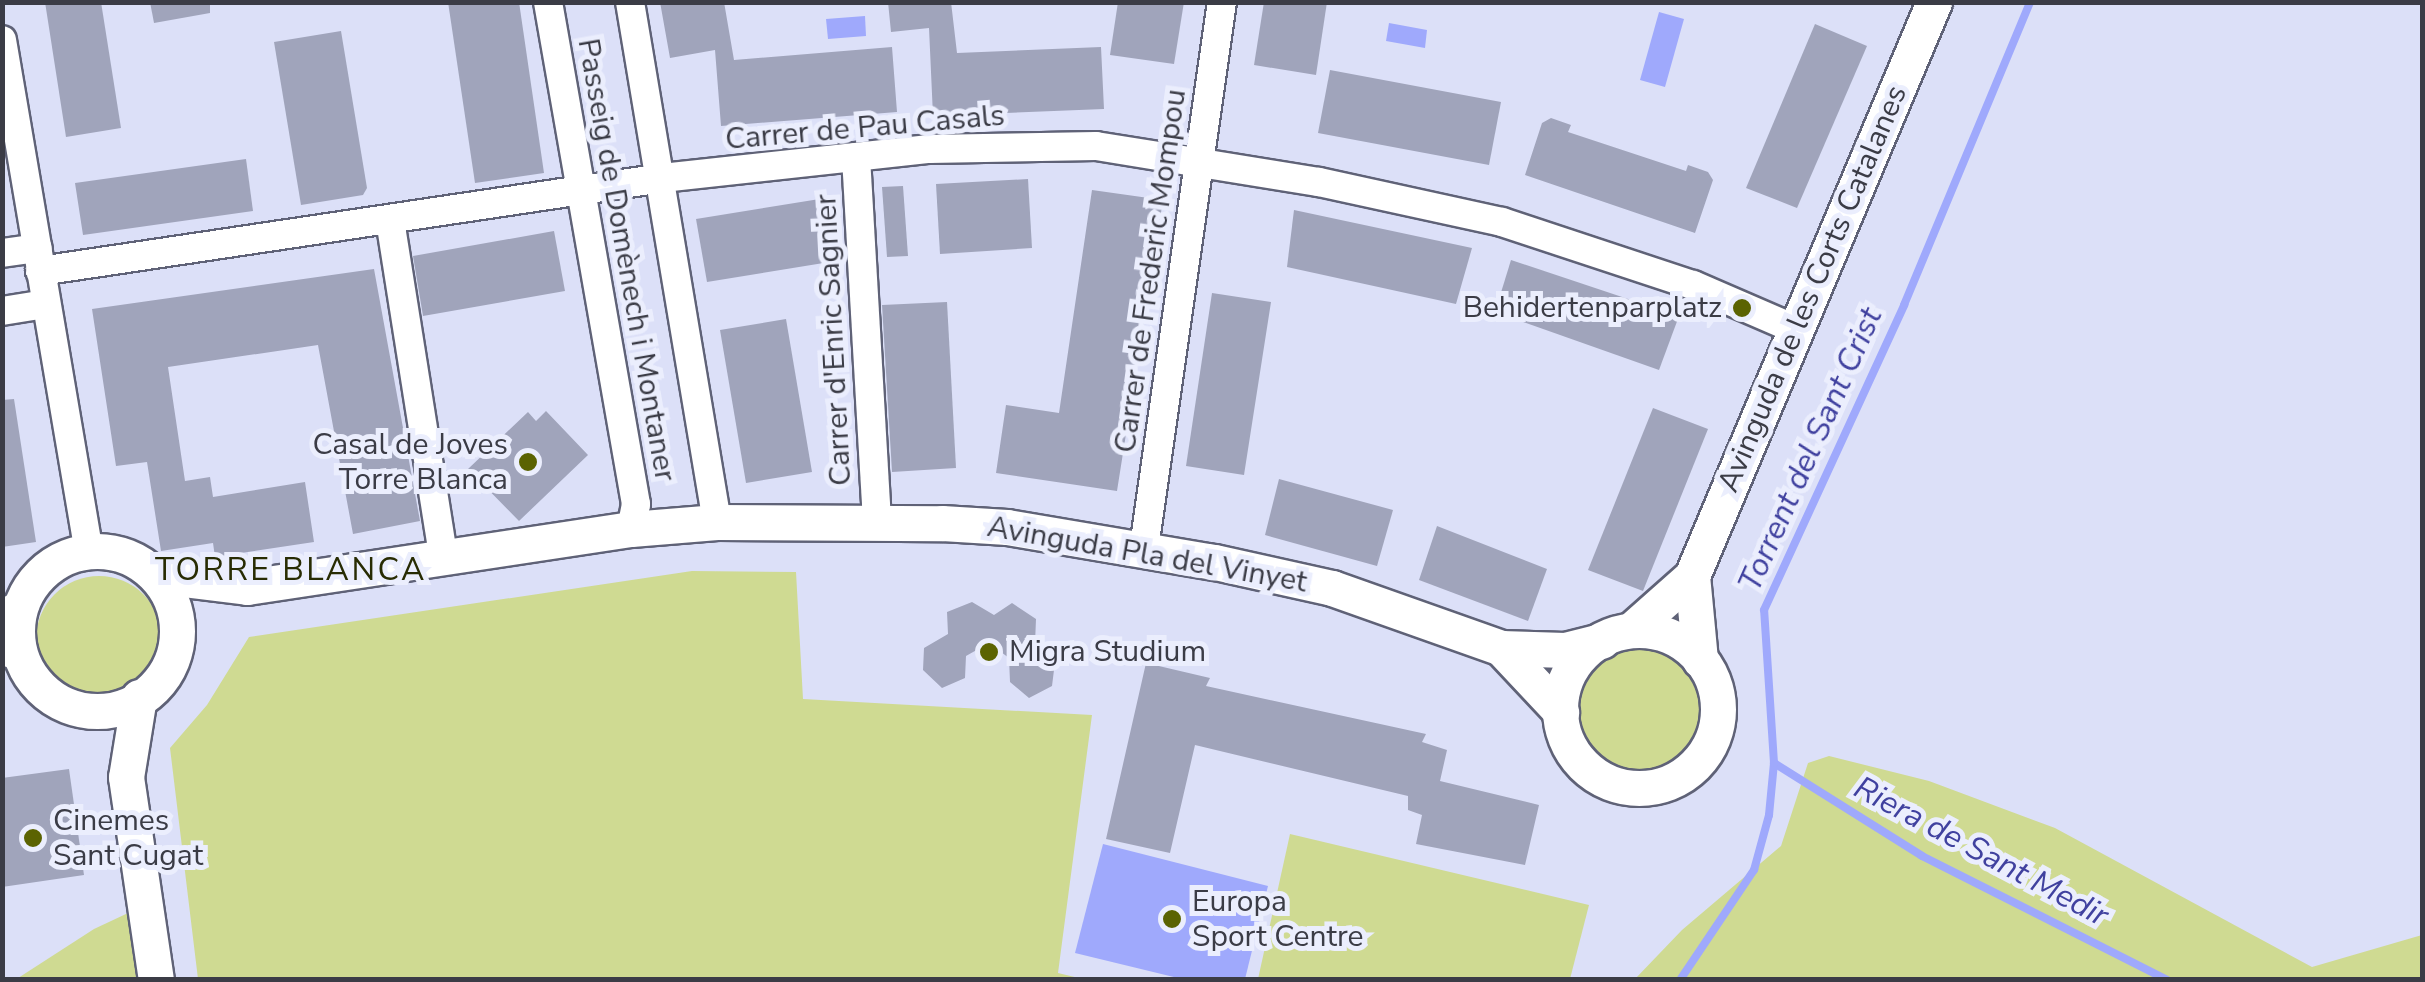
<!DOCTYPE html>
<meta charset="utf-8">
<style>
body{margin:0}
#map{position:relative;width:2425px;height:982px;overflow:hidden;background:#dce0f8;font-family:"Nunito Sans",sans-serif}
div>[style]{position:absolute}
.green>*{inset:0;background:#cfda92}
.round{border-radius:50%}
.water>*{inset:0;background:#9fa9fc}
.stream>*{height:8px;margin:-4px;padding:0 4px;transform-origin:4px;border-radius:4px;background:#9fa9fc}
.building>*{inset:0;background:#a0a4bb}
.roads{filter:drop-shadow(2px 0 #5f6277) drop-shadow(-2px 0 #5f6277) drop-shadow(0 2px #5f6277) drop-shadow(0 -2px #5f6277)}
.minor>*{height:28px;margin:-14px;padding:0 14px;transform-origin:14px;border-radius:14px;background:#fff}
.major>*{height:35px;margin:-17.5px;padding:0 17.5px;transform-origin:17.5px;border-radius:17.5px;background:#fff}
.major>.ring{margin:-17.5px;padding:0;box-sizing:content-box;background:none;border:35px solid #fff;border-radius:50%}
.dots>*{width:28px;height:28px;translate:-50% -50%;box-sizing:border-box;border:5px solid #ebeefd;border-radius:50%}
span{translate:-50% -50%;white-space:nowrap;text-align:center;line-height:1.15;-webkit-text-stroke:10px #ebeefd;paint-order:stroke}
.street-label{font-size:30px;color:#3b3c46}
.poi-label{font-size:30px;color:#3b3c46}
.right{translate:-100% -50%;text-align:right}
.left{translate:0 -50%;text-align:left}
.water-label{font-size:32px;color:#40419f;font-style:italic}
.neighbourhood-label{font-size:32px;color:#282c03;letter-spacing:2.5px}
.frame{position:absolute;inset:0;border:5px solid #3b3c46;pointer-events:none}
</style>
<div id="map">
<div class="green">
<i style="clip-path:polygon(692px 571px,796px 572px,803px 699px,1092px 715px,1058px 973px,1083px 979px,198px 979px,170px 748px,207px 705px,249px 637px)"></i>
<i class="round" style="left:36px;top:576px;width:126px;height:126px"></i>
<i class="round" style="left:1575px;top:649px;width:128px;height:128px"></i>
<i style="clip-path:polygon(1829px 756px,1929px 781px,2055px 828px,2312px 967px,2422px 935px,2422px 979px,1635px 979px,1682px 930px,1781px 846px,1808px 763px)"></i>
<i style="clip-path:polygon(1290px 834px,1589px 905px,1570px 979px,1258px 979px)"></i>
<i style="clip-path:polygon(143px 906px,156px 979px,15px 980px,94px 929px)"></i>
</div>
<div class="water">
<i style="clip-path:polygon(1659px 12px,1684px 19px,1665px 87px,1640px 80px)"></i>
<i style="clip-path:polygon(865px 16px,866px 36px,828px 39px,826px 19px)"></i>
<i style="clip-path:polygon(1389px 23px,1427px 30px,1425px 48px,1386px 41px)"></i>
<i style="clip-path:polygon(1103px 844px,1268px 886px,1245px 979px,1182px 979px,1075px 953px)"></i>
</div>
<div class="stream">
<i style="left:1774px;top:763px;width:175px;rotate:32.1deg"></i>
<i style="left:1922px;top:856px;width:275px;rotate:26.8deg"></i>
<i style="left:1680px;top:980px;width:133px;rotate:-56.1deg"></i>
<i style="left:1754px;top:870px;width:57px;rotate:-74.7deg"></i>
<i style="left:1769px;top:815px;width:52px;rotate:-84.5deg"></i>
<i style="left:1774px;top:763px;width:153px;rotate:-93.7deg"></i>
<i style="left:1764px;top:610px;width:336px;rotate:-65.3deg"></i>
<i style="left:1904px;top:305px;width:328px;rotate:-67.4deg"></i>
</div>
<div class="building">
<i style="clip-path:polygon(45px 2px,101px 2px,121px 128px,66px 137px)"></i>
<i style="clip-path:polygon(150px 2px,210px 2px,210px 13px,154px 23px)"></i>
<i style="clip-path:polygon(448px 2px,519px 2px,544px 173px,475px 183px)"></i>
<i style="clip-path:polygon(660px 2px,724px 2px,734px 60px,892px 47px,897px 112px,721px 126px,715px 50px,670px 58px)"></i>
<i style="clip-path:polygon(888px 2px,951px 2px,957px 53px,1101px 47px,1104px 109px,933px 116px,929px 28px,891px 32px)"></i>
<i style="clip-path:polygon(1118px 2px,1184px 2px,1174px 64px,1110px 55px)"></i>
<i style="clip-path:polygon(1264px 2px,1327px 2px,1316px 75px,1254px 65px)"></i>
<i style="clip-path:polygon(1815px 24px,1867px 46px,1797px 208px,1746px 188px)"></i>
<i style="clip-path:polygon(341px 31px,367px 188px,363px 195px,301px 205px,274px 42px)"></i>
<i style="clip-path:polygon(1330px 70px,1501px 102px,1489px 165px,1318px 133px)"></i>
<i style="clip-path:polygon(1551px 118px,1571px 125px,1568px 132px,1686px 171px,1688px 165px,1708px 172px,1713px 180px,1695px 233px,1525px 175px,1542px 123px)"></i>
<i style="clip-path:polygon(246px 159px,253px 211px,83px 235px,75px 183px)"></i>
<i style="clip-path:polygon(1028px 179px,1032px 248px,940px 254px,936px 184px)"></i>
<i style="clip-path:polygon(903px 186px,908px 256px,887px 257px,882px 187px)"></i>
<i style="clip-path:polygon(1092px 190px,1163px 200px,1117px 491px,996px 473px,1006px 405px,1059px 413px)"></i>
<i style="clip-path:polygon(832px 197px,842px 260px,707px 282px,696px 219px)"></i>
<i style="clip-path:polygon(1294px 210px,1472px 248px,1456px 304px,1287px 267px)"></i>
<i style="clip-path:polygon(554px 231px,565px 291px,423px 316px,413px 256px)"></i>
<i style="clip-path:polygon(1511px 260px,1679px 316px,1659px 370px,1495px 312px)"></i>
<i style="clip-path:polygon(374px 269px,420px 521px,353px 534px,318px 345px,168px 367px,185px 481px,210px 477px,213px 497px,305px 482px,314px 542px,215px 557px,213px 543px,161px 551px,147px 462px,116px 466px,92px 309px)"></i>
<i style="clip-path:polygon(1212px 293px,1271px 302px,1244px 475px,1186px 466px)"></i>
<i style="clip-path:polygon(947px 302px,956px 468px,892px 472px,882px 305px)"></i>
<i style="clip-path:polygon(786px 319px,812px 472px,746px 483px,720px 330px)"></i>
<i style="clip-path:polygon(14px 399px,36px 542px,2px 547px,2px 400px)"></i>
<i style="clip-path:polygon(1653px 408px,1708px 429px,1643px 591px,1588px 570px)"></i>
<i style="clip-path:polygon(546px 411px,588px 455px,519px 521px,468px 469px,528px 412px,536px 421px)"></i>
<i style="clip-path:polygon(1279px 479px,1393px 510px,1377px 566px,1265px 535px)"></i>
<i style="clip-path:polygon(1437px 526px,1547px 569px,1528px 621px,1419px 580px)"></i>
<i style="clip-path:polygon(972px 602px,994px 615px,1012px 603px,1036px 619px,1035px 644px,1055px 662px,1052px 686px,1029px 698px,1010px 682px,1009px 658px,989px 643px,966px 656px,965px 678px,942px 688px,923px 670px,924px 648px,948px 634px,947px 612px)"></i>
<i style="clip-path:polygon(1146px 663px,1210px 678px,1206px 686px,1426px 734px,1422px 742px,1447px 750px,1440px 781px,1539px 805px,1525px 865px,1416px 844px,1422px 815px,1408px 810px,1408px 796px,1195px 745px,1170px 853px,1106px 839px)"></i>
<i style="clip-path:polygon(69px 769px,84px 875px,2px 887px,2px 778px)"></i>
</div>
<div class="roads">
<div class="minor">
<i style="left:548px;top:2px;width:510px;rotate:80.06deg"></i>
<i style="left:636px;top:504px;width:25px;rotate:101deg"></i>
<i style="left:630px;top:2px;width:527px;rotate:80.5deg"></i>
<i style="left:2px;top:40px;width:520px;rotate:80.37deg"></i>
<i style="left:856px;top:157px;width:364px;rotate:86.7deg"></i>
<i style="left:390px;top:220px;width:340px;rotate:81deg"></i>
<i style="left:2px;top:253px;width:36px;rotate:-8deg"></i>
<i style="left:40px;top:271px;width:629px;rotate:-8.5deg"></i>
<i style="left:662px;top:178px;width:269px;rotate:-6.2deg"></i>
<i style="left:929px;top:149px;width:167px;rotate:-1deg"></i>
<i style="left:1096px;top:146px;width:226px;rotate:9.2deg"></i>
<i style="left:1319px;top:182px;width:187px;rotate:12.3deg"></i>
<i style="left:1502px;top:222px;width:201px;rotate:18.3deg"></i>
<i style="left:1693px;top:285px;width:113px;rotate:23.4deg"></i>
<i style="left:2px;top:311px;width:44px;rotate:-9.2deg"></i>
<i style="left:1144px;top:548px;width:552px;rotate:-81.87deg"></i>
<i style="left:2px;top:614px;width:19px;rotate:-28deg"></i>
<i style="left:2px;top:651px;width:19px;rotate:16deg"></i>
</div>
<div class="major">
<i class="ring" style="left:17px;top:551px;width:125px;height:125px"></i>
<i style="left:158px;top:576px;width:90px;rotate:7deg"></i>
<i style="left:247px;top:587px;width:388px;rotate:-8.6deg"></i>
<i style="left:631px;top:529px;width:86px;rotate:-4.7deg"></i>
<i style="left:717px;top:522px;width:225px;rotate:0.3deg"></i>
<i style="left:942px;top:523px;width:65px;rotate:3.5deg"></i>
<i style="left:1007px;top:527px;width:211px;rotate:9.6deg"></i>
<i style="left:1215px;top:562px;width:120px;rotate:12.5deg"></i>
<i style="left:1332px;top:588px;width:179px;rotate:19.5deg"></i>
<i style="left:1501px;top:648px;width:64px;rotate:1.8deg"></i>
<i style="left:1565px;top:650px;width:38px;rotate:-14deg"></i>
<i style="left:1631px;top:630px;width:81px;rotate:-41.5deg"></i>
<i class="ring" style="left:1560px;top:630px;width:123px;height:123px"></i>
<i style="left:1501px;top:648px;width:88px;rotate:46.8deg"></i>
<i style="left:1700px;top:660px;width:84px;rotate:-95.4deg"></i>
<i style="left:1692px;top:576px;width:623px;rotate:-67.14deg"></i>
<i style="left:139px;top:697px;width:81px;rotate:99.2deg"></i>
<i style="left:126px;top:777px;width:205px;rotate:81.6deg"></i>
</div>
</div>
<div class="dots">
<i style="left:1742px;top:308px;background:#5b6302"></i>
<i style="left:528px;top:462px;background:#5b6302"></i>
<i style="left:989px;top:652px;background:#5b6302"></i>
<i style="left:33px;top:838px;background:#5b6302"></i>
<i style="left:1172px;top:919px;background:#5b6302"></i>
</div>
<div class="street-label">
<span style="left:865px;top:128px;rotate:-5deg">Carrer de Pau Casals</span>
<span style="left:626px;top:260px;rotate:80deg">Passeig de Domènech i Montaner</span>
<span style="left:1151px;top:271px;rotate:-82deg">Carrer de Frederic Mompou</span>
<span style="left:1813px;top:289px;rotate:-67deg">Avinguda de les Corts Catalanes</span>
<span style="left:834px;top:340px;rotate:-93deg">Carrer d'Enric Sagnier</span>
<span style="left:1147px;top:555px;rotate:10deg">Avinguda Pla del Vinyet</span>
</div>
<div class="poi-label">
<span class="right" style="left:1722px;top:308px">Behidertenparplatz</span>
<span class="right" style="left:508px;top:462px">Casal de Joves<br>Torre Blanca</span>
<span class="left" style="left:1009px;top:652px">Migra Studium</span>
<span class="left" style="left:53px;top:838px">Cinemes<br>Sant Cugat</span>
<span class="left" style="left:1192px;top:919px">Europa<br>Sport Centre</span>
</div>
<div class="water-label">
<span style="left:1811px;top:450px;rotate:-66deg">Torrent del Sant Crist</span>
<span style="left:1981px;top:852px;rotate:28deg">Riera de Sant Medir</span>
</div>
<div class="neighbourhood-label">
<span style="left:291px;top:570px">TORRE BLANCA</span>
</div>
<div class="frame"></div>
</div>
